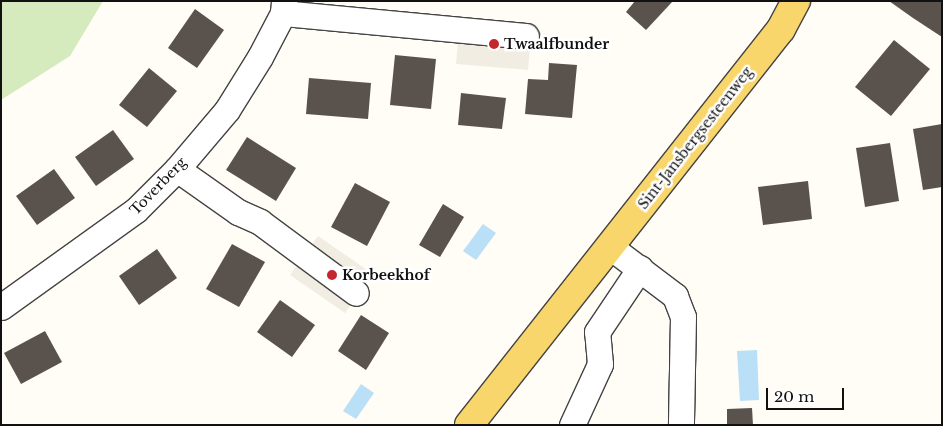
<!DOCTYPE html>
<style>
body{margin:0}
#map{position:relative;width:943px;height:426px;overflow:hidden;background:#fffdf5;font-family:"Libre Baskerville",serif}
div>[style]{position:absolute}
.green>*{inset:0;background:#d5ebbd}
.plaza>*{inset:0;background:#f1ede2}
.water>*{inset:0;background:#b9e0f7}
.building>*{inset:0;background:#5a524d}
.roads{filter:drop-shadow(1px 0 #444) drop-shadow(-1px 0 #444) drop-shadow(0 1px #444) drop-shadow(0 -1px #444)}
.minor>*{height:25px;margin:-12.5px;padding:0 12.5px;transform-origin:12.5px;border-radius:12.5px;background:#fff}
.major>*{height:28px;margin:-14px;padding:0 14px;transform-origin:14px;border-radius:14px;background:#f9d66b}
.dots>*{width:14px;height:14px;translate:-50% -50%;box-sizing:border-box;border:2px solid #fff;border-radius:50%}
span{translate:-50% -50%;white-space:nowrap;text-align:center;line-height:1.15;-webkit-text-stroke:5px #fff;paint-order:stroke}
.poi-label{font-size:14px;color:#111;font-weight:700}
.left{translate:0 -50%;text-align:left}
.street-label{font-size:14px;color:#111}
.frame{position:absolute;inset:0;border:2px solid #111;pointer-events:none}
.scale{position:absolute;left:766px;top:388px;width:78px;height:22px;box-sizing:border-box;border:2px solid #111;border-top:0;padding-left:6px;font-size:15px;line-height:18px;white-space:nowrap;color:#111;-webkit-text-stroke:4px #fff;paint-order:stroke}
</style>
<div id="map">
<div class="green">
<i style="clip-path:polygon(1px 1px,103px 1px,70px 56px,1px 100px)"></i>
</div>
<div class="plaza">
<i style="clip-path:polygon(460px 17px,532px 23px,528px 70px,456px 64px)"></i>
<i style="clip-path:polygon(318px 236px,373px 274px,345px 313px,290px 275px)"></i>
</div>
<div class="water">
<i style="clip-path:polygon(483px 224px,496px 233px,476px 260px,463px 251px)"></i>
<i style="clip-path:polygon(757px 350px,759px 400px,740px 401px,737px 351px)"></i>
<i style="clip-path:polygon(361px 384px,374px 393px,356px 419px,343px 411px)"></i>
</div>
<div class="building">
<i style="clip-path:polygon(635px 1px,673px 1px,646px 30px,626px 12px)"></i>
<i style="clip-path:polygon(889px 1px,942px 1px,942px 37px,913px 18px)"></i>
<i style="clip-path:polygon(195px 9px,224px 30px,197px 68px,168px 48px)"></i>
<i style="clip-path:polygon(894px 40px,930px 69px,891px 116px,855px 87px)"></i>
<i style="clip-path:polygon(395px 55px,436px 59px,431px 109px,390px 105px)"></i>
<i style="clip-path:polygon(549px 63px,577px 65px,572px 118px,525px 114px,528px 79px,548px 80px)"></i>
<i style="clip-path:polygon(149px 68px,177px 91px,147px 127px,119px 105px)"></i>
<i style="clip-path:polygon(309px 78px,371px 83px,368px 119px,306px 114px)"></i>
<i style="clip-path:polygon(461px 93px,506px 98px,502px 129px,458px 125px)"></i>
<i style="clip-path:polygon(942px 124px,942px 187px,923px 190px,913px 129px)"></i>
<i style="clip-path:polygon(113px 130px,134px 159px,96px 186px,75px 157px)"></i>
<i style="clip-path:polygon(247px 137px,296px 168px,276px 201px,226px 170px)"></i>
<i style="clip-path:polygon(890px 143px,899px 201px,865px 207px,856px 148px)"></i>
<i style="clip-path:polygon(54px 169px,75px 198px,37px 225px,16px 196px)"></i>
<i style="clip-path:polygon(808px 181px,812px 219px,763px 225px,758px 187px)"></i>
<i style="clip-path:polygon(355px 183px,390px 202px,367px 246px,331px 227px)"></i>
<i style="clip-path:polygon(443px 204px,464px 217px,440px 257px,419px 245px)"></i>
<i style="clip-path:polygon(232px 244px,265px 262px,239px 307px,206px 289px)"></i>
<i style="clip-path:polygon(157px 249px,177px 278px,139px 305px,119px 276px)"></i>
<i style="clip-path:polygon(280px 300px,315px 325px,292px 357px,257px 332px)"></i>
<i style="clip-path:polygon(361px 315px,389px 333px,366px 370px,338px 351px)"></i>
<i style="clip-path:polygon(45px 331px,62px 362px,21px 384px,4px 353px)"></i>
<i style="clip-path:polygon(752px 408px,753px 425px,727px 425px,727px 409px)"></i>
</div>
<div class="roads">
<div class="minor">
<i style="left:283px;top:13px;width:244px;rotate:5.4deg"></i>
<i style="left:177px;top:169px;width:75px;rotate:35.2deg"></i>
<i style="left:238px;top:212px;width:24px;rotate:24deg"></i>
<i style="left:260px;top:222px;width:119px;rotate:36.5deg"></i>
<i style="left:609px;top:246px;width:83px;rotate:37.1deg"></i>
<i style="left:675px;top:296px;width:22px;rotate:69deg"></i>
<i style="left:683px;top:317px;width:108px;rotate:91.1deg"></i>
<i style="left:1px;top:307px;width:166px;rotate:-35.7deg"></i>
<i style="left:136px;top:210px;width:58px;rotate:-45deg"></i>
<i style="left:177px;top:169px;width:77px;rotate:-49.7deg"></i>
<i style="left:227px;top:110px;width:62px;rotate:-58.1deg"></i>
<i style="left:260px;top:57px;width:50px;rotate:-62.4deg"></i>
<i style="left:283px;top:13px;width:12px;rotate:-85deg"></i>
<i style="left:572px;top:425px;width:67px;rotate:-65.3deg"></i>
<i style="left:600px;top:364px;width:32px;rotate:-95deg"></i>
<i style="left:597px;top:332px;width:77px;rotate:-56.1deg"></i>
</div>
<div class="major">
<i style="left:469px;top:425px;width:504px;rotate:-51.77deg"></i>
<i style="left:781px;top:29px;width:32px;rotate:-62deg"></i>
</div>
</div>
<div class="dots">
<i style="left:494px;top:44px;background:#c4262e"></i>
<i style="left:332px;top:275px;background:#c4262e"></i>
</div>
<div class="poi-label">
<span class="left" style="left:504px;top:44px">Twaalfbunder</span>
<span class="left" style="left:342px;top:275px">Korbeekhof</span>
</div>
<div class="street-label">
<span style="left:695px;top:138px;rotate:-52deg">Sint-Jansbergsesteenweg</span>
<span style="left:158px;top:186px;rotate:-46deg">Toverberg</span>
</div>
<div class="frame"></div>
<div class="scale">20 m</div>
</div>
